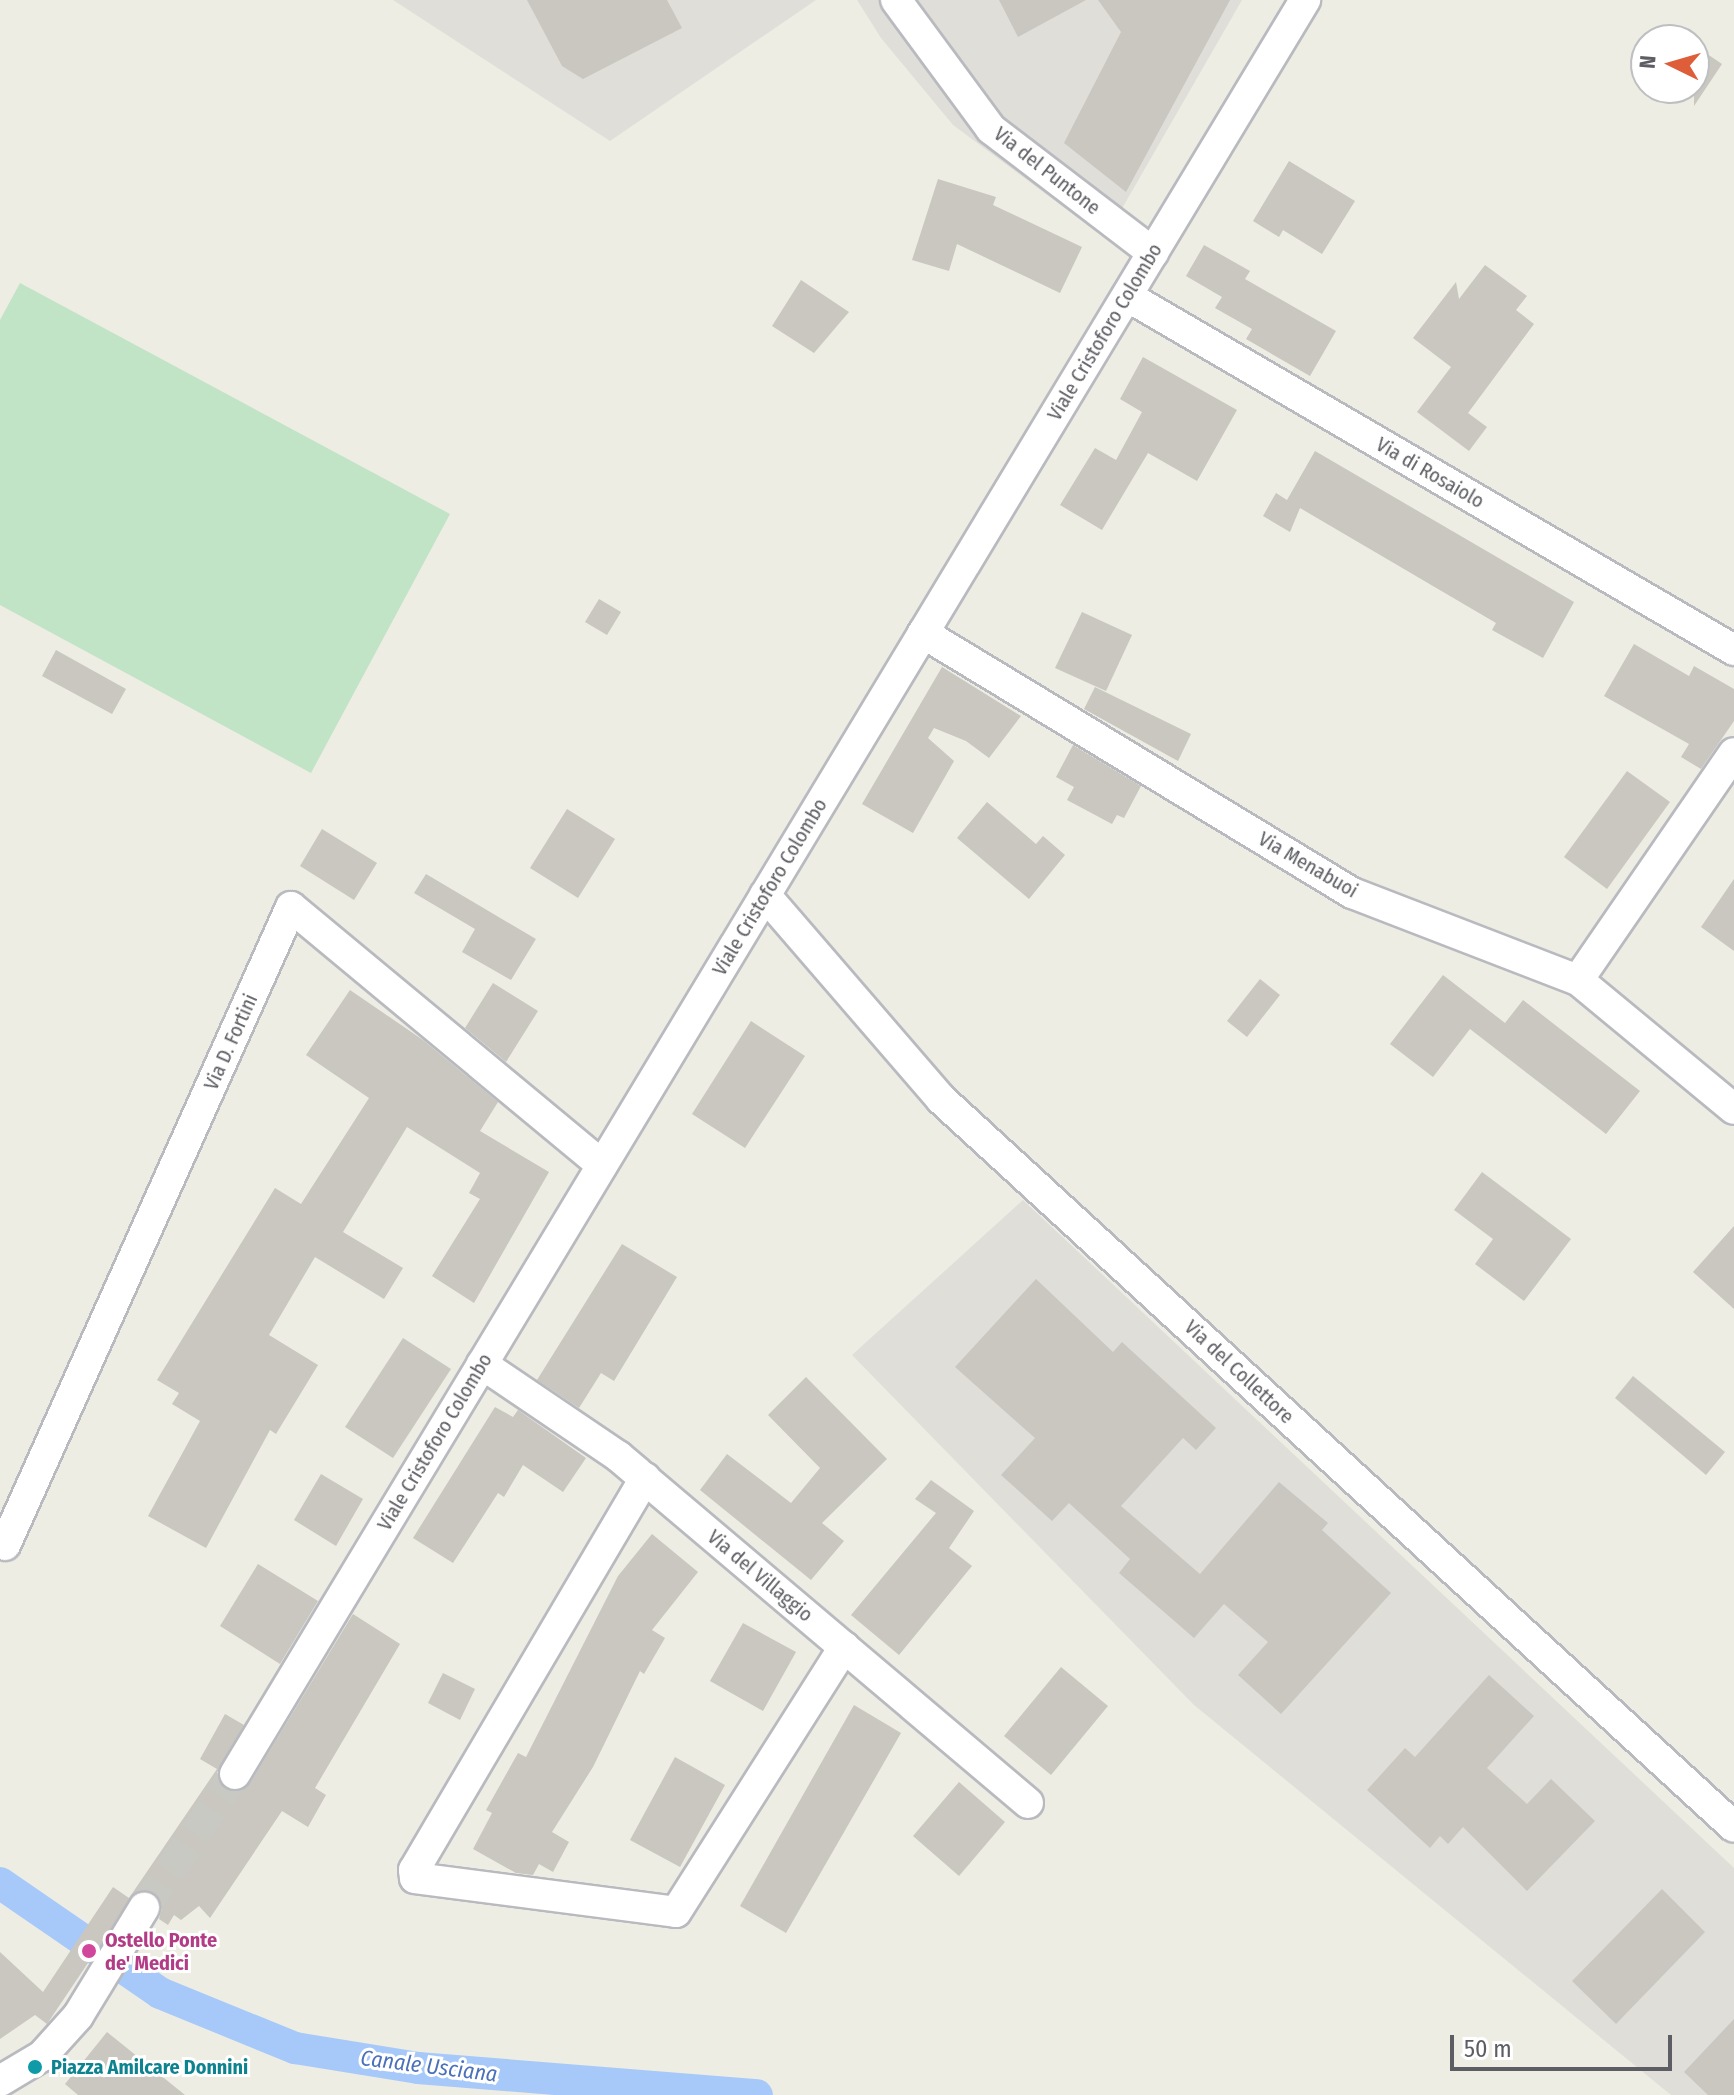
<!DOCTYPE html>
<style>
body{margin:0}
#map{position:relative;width:1734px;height:2095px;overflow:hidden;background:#edede4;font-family:"Fira Sans Condensed",sans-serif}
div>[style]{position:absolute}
.industrial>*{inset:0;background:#dfded8}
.green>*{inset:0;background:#c1e3c6}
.canal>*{height:32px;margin:-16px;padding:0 16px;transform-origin:16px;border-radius:16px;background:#a7c9f9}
.building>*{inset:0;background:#c9c7c0}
.minor-tunnel>*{height:30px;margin-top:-15px;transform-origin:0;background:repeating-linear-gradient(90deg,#c9c9c4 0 30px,transparent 0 45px)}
.roads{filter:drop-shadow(2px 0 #b9babf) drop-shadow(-2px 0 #b9babf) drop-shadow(0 2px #b9babf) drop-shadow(0 -2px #b9babf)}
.minor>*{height:30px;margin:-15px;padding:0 15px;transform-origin:15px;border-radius:15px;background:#fff}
.dots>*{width:22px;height:22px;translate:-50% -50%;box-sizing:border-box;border:4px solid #fff;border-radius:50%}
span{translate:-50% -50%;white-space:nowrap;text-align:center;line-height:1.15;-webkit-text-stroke:6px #fff;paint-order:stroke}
.street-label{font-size:20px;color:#5c5e63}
.hotel-label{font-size:20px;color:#b23c85;font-weight:700}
.left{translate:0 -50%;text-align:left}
.culture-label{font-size:20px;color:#0d838f;font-weight:700}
.water-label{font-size:22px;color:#4b71bb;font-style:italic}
.north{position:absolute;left:1630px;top:24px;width:80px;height:80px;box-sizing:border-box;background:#fff;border:2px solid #bebfc1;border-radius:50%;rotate:275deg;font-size:22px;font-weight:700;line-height:32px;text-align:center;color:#5c5e63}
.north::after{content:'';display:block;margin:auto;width:28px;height:36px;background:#de5e39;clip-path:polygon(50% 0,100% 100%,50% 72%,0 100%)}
.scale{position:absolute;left:1450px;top:2035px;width:222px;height:36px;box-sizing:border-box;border:4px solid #5c5e63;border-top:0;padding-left:10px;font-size:24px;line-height:28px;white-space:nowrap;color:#5c5e63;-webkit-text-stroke:6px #fff;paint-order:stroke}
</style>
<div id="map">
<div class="industrial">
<i style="clip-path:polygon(393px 0,816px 0,610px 141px)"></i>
<i style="clip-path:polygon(857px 0,1242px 0,1105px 238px,953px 125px,881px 38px)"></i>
<i style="clip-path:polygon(1023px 1200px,1734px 1868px,1734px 2095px,1671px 2095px,1194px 1705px,852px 1355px)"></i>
</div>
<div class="green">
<i style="clip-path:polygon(20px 283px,450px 514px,311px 773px,0 605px,0 320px)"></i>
</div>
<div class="canal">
<i style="left:0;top:1883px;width:194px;rotate:34.5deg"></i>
<i style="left:160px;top:1993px;width:146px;rotate:22.2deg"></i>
<i style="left:295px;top:2048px;width:125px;rotate:9.2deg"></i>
<i style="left:418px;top:2068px;width:340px;rotate:4.6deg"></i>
</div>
<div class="building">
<i style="clip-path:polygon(527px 0,667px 0,682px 28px,583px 79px,562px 66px)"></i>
<i style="clip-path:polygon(999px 0,1086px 0,1018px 37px)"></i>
<i style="clip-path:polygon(1098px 0,1230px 0,1126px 192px,1064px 143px,1121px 32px)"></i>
<i style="clip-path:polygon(1694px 45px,1722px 64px,1694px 106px)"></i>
<i style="clip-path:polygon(1289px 161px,1355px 201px,1322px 254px,1283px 230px,1279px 237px,1253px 221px)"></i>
<i style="clip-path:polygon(938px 179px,996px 197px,993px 205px,1082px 247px,1060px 293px,957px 244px,949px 271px,912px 260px)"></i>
<i style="clip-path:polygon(1204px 245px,1250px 271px,1245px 279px,1336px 331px,1310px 376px,1246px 339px,1252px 329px,1215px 308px,1222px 297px,1186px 276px)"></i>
<i style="clip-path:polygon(1485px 265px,1527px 296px,1516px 310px,1534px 324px,1468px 413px,1487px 427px,1469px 451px,1417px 412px,1451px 367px,1413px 338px,1456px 282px,1459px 299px)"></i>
<i style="clip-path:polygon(801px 280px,849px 312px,814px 353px,772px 326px)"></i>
<i style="clip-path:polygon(1143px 357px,1237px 410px,1197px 481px,1148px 453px,1102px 530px,1060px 505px,1095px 448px,1116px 460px,1142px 412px,1120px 399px)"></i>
<i style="clip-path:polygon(1315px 451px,1574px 602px,1543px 658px,1492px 630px,1496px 623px,1300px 508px,1290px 532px,1263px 516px,1276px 493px,1287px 500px)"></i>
<i style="clip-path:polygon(599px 599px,621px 612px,607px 635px,585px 622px)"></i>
<i style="clip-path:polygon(1082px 612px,1132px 635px,1106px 691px,1055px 668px)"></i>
<i style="clip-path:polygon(1634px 644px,1689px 676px,1694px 666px,1734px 689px,1734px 721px,1701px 769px,1681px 757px,1689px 744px,1604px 696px)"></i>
<i style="clip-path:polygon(56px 650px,126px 689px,112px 714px,42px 676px)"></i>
<i style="clip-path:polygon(942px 667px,1021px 716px,989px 758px,966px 741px,934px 728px,928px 738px,954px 761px,913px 833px,862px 804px)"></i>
<i style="clip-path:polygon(1095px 687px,1191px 734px,1178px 761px,1084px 709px)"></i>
<i style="clip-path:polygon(1073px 745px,1141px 786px,1124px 818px,1117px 815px,1112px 824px,1067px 800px,1074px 787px,1056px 777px)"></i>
<i style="clip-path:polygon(1627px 771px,1670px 802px,1607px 889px,1564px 857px)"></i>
<i style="clip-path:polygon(987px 802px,1036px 844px,1043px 836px,1065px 855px,1029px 899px,957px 838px)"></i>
<i style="clip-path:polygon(567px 809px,615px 839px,578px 898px,530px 868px)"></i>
<i style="clip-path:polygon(322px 829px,377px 863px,354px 900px,300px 866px)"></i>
<i style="clip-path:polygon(426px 874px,536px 939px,511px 980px,462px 952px,475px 929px,414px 893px)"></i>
<i style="clip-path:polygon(1734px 879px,1734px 951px,1701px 927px)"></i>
<i style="clip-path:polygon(1443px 975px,1505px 1023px,1523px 1000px,1640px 1091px,1606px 1134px,1470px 1029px,1433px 1077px,1390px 1044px)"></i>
<i style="clip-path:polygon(1260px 979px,1280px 995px,1247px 1037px,1227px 1021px)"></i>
<i style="clip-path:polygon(493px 983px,538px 1011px,506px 1062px,465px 1028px)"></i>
<i style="clip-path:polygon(350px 990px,423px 1040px,498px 1102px,480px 1131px,549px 1172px,474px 1303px,432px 1276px,480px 1199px,469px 1193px,480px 1173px,407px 1127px,343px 1232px,403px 1268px,384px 1299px,315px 1257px,269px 1335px,318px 1365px,276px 1434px,270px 1430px,206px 1548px,148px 1516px,200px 1421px,172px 1404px,179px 1393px,157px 1380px,275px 1188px,301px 1204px,369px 1098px,306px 1055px)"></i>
<i style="clip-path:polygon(751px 1021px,805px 1056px,745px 1148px,692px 1114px)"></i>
<i style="clip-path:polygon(1482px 1172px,1571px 1239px,1524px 1301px,1475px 1264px,1493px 1239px,1454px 1210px)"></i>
<i style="clip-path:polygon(1734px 1226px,1734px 1309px,1693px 1272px)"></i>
<i style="clip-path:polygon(622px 1244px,677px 1277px,614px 1381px,601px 1373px,579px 1408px,537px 1380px)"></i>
<i style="clip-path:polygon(1036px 1279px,1113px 1352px,1122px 1342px,1216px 1428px,1196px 1450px,1183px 1438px,1121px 1506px,1200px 1574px,1279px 1482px,1328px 1523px,1322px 1530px,1391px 1593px,1281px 1714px,1238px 1675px,1268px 1642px,1224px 1604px,1194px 1638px,1119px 1573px,1130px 1559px,1069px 1503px,1052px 1521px,1001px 1475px,1035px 1438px,955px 1367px)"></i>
<i style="clip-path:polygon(403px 1338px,451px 1369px,393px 1458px,345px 1427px)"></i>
<i style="clip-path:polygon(1633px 1376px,1725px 1452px,1706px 1475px,1615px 1398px)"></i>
<i style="clip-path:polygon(806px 1377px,887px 1459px,822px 1523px,844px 1541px,811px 1580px,700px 1490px,727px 1454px,791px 1503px,820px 1468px,768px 1415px)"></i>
<i style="clip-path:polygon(495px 1407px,513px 1417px,518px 1410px,586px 1458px,563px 1492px,523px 1465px,504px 1497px,498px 1493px,453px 1563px,413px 1538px)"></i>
<i style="clip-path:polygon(321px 1474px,363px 1499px,336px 1546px,294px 1520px)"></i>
<i style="clip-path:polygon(931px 1480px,974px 1511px,949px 1548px,972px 1566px,899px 1655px,851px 1615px,936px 1513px,915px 1499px)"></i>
<i style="clip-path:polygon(652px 1534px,698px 1572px,652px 1630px,665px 1638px,644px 1674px,640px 1671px,593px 1767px,552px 1832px,569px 1842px,553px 1872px,539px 1864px,533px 1875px,516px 1873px,473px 1849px,492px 1813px,486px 1810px,518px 1753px,526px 1757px,618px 1576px)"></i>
<i style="clip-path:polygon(258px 1564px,318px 1601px,280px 1664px,220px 1626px)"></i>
<i style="clip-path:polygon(353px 1614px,400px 1644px,315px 1788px,326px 1795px,308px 1827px,282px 1811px,210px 1918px,199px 1906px,181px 1920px,174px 1915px,168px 1925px,159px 1919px,162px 1908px,154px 1893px,135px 1893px,47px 2024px,35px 2015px,0 2039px,0 1952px,43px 1992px,113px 1887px,129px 1898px,217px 1769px,200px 1759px,225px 1714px,244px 1725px,217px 1773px,220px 1783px,235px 1792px,250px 1783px)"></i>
<i style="clip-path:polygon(743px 1623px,796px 1652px,763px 1711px,710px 1681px)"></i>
<i style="clip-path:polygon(1061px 1667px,1108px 1706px,1051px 1775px,1004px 1736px)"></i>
<i style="clip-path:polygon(443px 1673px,475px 1689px,460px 1720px,428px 1703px)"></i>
<i style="clip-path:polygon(1489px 1675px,1534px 1716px,1487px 1768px,1527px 1804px,1551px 1779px,1595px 1821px,1527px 1891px,1463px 1827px,1448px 1844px,1440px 1836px,1430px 1848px,1367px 1790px,1405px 1748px,1415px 1757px)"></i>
<i style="clip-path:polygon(854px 1705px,901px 1733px,786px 1933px,740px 1906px)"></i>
<i style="clip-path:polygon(675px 1757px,725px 1785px,680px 1867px,630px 1840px)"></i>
<i style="clip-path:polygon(959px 1782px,1005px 1822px,959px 1876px,913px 1836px)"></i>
<i style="clip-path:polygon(1662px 1889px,1705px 1932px,1616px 2024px,1572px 1981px)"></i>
<i style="clip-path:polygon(1734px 2019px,1734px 2095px,1708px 2095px,1684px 2072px)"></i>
<i style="clip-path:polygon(107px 2032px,185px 2095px,78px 2095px,65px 2084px)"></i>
</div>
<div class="minor-tunnel">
<i style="left:144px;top:1908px;width:162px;rotate:-55.8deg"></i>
</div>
<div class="roads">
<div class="minor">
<i style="left:896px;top:0;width:160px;rotate:53.6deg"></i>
<i style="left:991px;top:129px;width:204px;rotate:37.4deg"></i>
<i style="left:1127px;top:296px;width:703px;rotate:30.25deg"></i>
<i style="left:923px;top:633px;width:502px;rotate:31.22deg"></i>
<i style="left:1352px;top:893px;width:242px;rotate:21.1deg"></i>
<i style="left:1578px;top:980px;width:202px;rotate:39.6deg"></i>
<i style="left:765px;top:895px;width:269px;rotate:49.2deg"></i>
<i style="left:941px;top:1099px;width:1076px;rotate:42.55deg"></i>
<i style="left:1578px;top:980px;width:275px;rotate:-55.5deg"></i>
<i style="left:482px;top:1364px;width:164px;rotate:34.1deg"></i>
<i style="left:618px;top:1456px;width:537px;rotate:40.24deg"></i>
<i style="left:645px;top:1478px;width:455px;rotate:120.5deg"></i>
<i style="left:414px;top:1870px;width:8px;rotate:83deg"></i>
<i style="left:415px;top:1878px;width:263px;rotate:7.4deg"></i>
<i style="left:676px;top:1912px;width:314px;rotate:-57.6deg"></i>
<i style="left:5px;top:1545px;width:699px;rotate:-65.85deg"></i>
<i style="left:291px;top:907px;width:404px;rotate:39.7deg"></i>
<i style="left:235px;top:1774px;width:2072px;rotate:-58.9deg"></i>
<i style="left:0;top:2081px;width:49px;rotate:-30.8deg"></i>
<i style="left:42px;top:2056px;width:54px;rotate:-48deg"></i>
<i style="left:78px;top:2016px;width:127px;rotate:-58.6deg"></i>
</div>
</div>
<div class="dots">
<i style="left:89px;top:1951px;background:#d1479c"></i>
<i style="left:35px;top:2067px;background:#0f9aa8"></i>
</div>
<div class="street-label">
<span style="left:1047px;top:171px;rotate:38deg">Via del Puntone</span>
<span style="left:1105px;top:332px;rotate:-59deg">Viale Cristoforo Colombo</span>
<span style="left:1430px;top:473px;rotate:30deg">Via di Rosaiolo</span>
<span style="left:1308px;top:865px;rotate:30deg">Via Menabuoi</span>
<span style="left:770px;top:887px;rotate:-59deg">Viale Cristoforo Colombo</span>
<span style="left:231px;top:1042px;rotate:-66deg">Via D. Fortini</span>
<span style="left:1239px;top:1372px;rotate:43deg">Via del Collettore</span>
<span style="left:435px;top:1442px;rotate:-59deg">Viale Cristoforo Colombo</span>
<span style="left:760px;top:1576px;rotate:40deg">Via del Villaggio</span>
</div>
<div class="hotel-label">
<span class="left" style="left:105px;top:1952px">Ostello Ponte<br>de' Medici</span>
</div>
<div class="culture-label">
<span class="left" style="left:51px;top:2067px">Piazza Amilcare Donnini</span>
</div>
<div class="water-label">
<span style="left:429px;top:2066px;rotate:7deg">Canale Usciana</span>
</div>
<div class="north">N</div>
<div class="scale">50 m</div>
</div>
